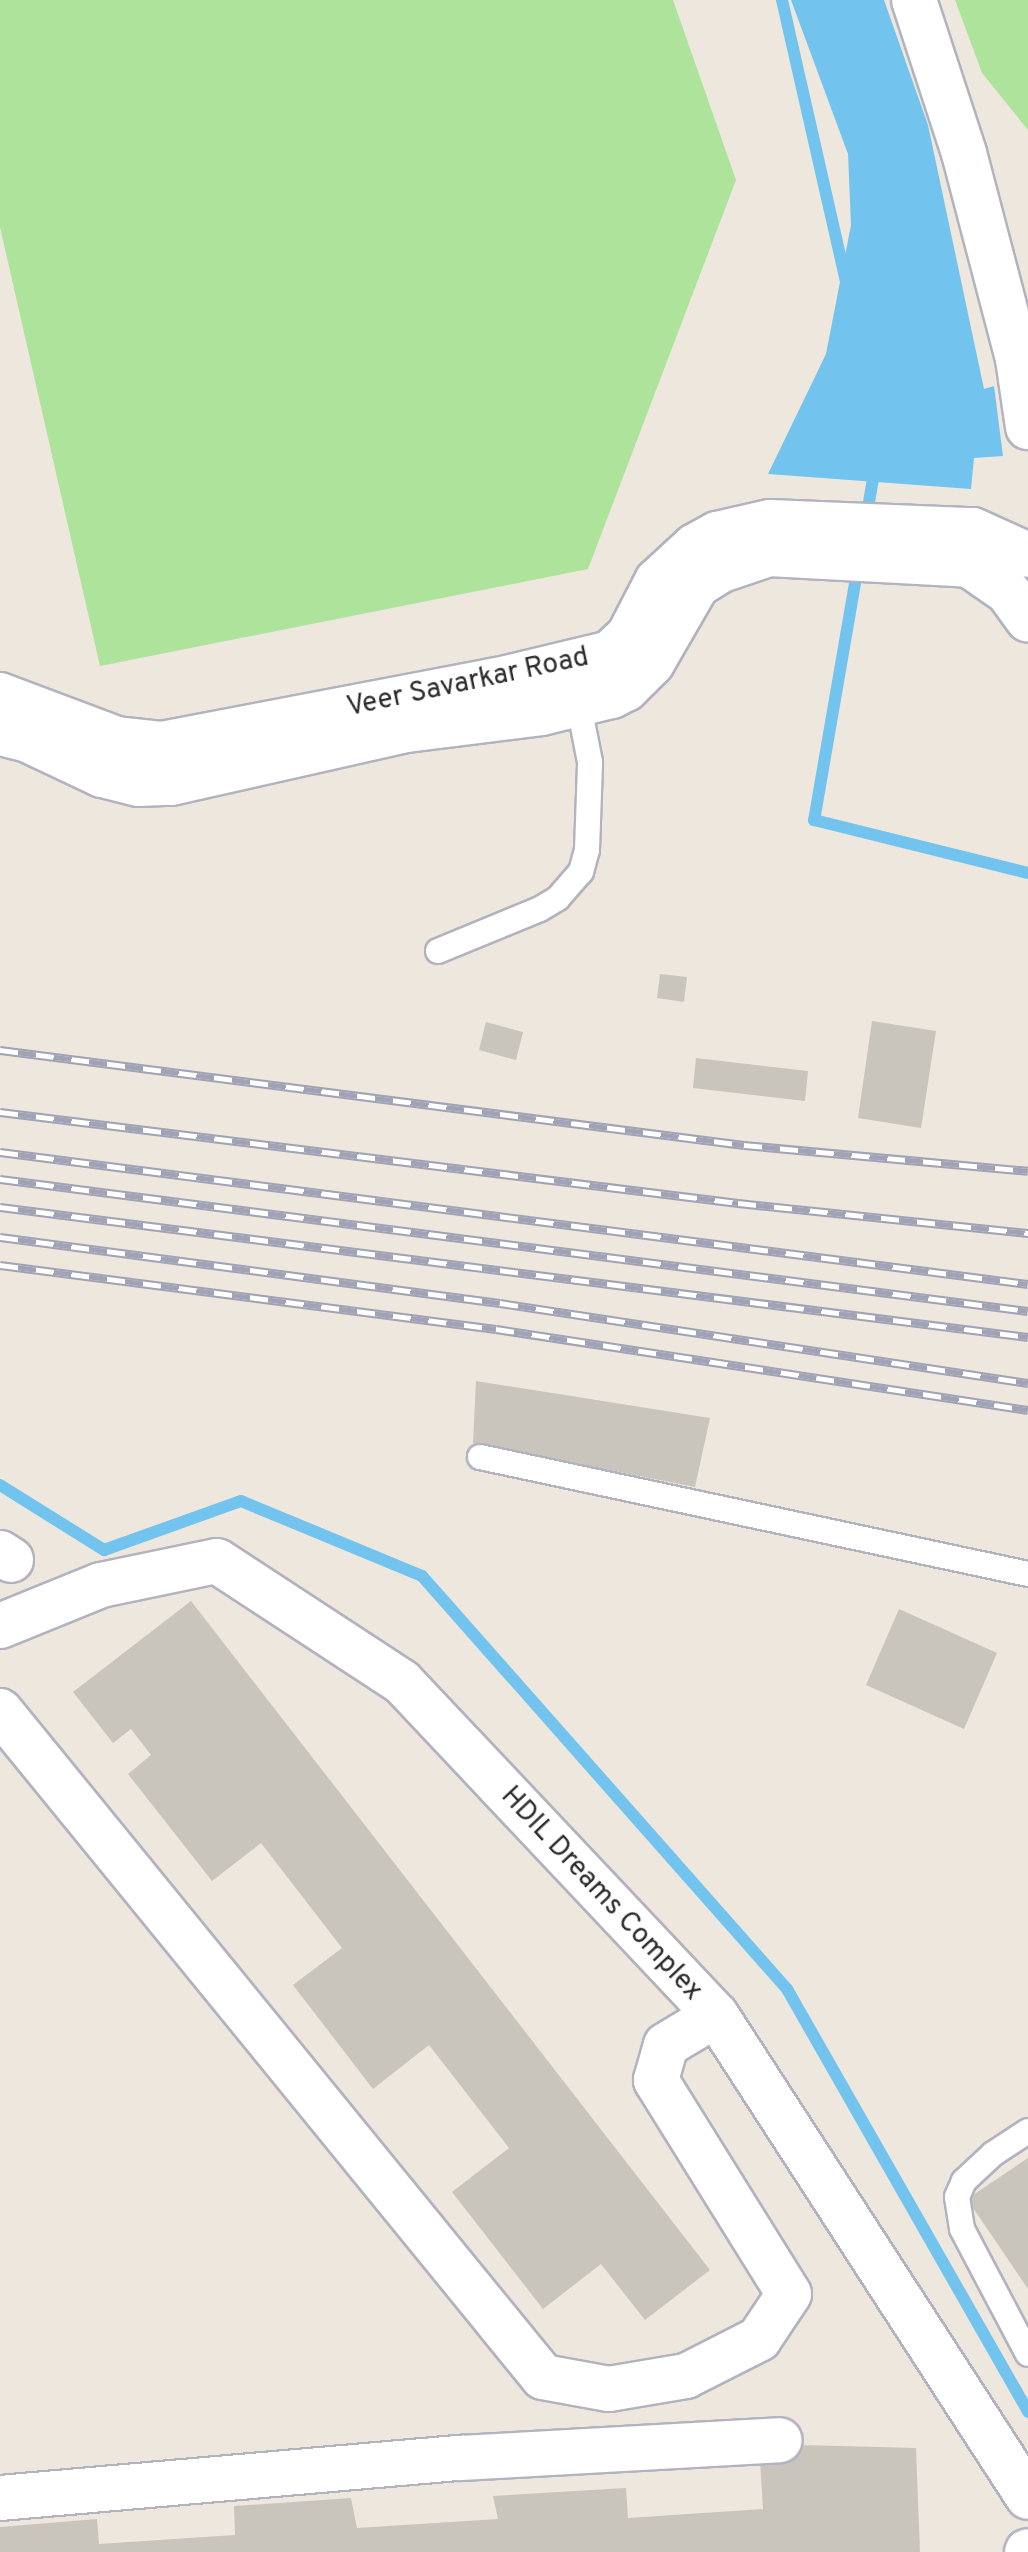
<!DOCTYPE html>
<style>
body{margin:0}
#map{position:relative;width:1028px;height:2552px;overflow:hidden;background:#ede7de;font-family:Overpass,sans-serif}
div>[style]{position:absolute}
.green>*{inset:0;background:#aee39b}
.water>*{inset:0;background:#72c4ee}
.stream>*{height:12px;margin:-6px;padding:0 6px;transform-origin:6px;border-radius:6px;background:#72c4ee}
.building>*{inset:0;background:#c9c5bc}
.roads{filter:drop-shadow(2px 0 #b1b3bf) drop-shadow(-2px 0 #b1b3bf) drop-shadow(0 2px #b1b3bf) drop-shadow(0 -2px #b1b3bf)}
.lane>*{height:24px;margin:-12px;padding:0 12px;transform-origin:12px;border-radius:12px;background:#fff}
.street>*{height:44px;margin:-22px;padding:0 22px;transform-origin:22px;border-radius:22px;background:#fff}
.secondary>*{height:44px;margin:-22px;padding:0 22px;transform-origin:22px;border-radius:22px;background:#fff}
.rail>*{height:9px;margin-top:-4.5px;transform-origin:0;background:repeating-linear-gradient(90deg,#fff 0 18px,#a0a2b5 0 36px);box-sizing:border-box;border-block:2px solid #a0a2b5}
span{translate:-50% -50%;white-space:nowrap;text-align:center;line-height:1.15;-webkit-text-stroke:6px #fff;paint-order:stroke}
.street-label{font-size:28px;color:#2b2b2b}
</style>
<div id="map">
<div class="green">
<i style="clip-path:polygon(0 0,673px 0,736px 180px,588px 569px,100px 666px,0 227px)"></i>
<i style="clip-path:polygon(955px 0,1028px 0,1028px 130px,982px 73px)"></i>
</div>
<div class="water">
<i style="clip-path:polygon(791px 0,884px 0,928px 125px,984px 389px,994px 386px,1003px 456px,974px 458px,971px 489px,768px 474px,826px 354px,851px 225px,848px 154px)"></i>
</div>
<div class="stream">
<i style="left:782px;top:0;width:288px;rotate:77.2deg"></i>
<i style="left:866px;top:520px;width:54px;rotate:-80.4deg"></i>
<i style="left:858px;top:566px;width:258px;rotate:99.8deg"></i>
<i style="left:814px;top:820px;width:220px;rotate:13.9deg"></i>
<i style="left:0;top:1485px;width:123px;rotate:32deg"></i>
<i style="left:104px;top:1550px;width:145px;rotate:-19.7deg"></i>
<i style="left:241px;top:1501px;width:196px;rotate:22.5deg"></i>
<i style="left:422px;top:1576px;width:551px;rotate:48.53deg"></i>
<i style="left:787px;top:1989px;width:487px;rotate:60.3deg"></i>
</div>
<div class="building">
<i style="clip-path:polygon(660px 974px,687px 977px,684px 1002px,657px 998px)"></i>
<i style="clip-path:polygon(872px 1021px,936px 1031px,921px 1128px,858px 1118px)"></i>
<i style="clip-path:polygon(486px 1022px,523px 1032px,516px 1060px,479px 1050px)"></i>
<i style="clip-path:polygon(696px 1058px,808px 1071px,805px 1101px,693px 1088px)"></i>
<i style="clip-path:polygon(476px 1381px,710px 1418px,695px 1487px,473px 1443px)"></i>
<i style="clip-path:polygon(191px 1601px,710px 2270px,645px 2320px,601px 2264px,543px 2309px,452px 2192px,509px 2148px,429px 2045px,373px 2089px,293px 1985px,342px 1948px,261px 1843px,212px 1881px,128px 1774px,151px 1755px,131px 1729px,113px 1743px,73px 1692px)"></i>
<i style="clip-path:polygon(899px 1609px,997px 1653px,964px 1729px,866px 1685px)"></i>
<i style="clip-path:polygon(1028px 2158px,1028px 2289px,967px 2199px)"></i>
<i style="clip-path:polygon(759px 2444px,916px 2448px,920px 2552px,0 2552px,0 2527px,97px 2519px,99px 2544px,235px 2535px,234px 2506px,351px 2498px,357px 2528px,498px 2519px,493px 2496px,626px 2488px,628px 2518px,763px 2509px)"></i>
</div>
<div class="roads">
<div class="lane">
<i style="left:438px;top:951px;width:110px;rotate:-22.4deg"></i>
<i style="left:540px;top:909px;width:21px;rotate:-31deg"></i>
<i style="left:558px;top:898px;width:35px;rotate:-49deg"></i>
<i style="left:581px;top:872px;width:23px;rotate:-75deg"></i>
<i style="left:587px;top:850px;width:88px;rotate:-88deg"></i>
<i style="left:590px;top:762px;width:67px;rotate:-101.1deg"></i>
<i style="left:480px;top:1457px;width:560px;rotate:12.05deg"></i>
<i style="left:1028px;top:2131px;width:42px;rotate:146.7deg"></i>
<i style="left:993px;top:2154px;width:40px;rotate:137deg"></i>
<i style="left:964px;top:2181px;width:17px;rotate:114deg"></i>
<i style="left:957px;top:2197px;width:32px;rotate:81deg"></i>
<i style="left:962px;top:2229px;width:141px;rotate:62.2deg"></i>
</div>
<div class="street">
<i style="left:914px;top:0;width:161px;rotate:71.9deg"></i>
<i style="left:964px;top:153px;width:213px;rotate:75.3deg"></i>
<i style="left:1018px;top:359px;width:69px;rotate:81.6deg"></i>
<i style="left:0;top:1553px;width:13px;rotate:32deg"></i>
<i style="left:0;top:1626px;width:109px;rotate:-22.1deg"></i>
<i style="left:101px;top:1585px;width:118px;rotate:-11.7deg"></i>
<i style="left:217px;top:1561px;width:221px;rotate:33.2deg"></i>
<i style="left:402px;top:1682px;width:458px;rotate:46.7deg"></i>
<i style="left:716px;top:2015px;width:574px;rotate:57.08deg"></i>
<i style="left:0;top:1711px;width:859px;rotate:50.81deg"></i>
<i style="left:543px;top:2377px;width:67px;rotate:10.3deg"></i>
<i style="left:609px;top:2389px;width:78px;rotate:-9.6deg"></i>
<i style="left:686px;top:2376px;width:82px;rotate:-26.9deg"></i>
<i style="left:759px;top:2339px;width:54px;rotate:-56.3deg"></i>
<i style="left:789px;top:2294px;width:252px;rotate:-121.9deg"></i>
<i style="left:656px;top:2080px;width:36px;rotate:-74deg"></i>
<i style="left:666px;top:2045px;width:58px;rotate:-31deg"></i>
<i style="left:0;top:2498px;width:463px;rotate:-5deg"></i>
<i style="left:461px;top:2458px;width:319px;rotate:-3.2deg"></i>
<i style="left:1027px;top:2552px;width:1px;rotate:-45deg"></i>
</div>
<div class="secondary">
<i style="left:0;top:695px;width:125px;rotate:20.6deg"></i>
<i style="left:117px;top:739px;width:44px;rotate:6.5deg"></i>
<i style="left:161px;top:744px;width:352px;rotate:-10.8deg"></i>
<i style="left:507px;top:678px;width:106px;rotate:-13.6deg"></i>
<i style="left:610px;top:653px;width:26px;rotate:-43deg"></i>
<i style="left:629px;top:635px;width:61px;rotate:-62.6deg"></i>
<i style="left:657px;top:581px;width:52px;rotate:-42.6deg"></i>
<i style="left:695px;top:546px;width:25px;rotate:-29deg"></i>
<i style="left:717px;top:534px;width:54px;rotate:-12.8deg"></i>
<i style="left:770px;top:522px;width:203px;rotate:2.3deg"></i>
<i style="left:973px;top:530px;width:60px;rotate:24.4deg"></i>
<i style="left:0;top:733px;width:29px;rotate:14deg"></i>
<i style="left:28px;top:740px;width:82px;rotate:25.3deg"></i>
<i style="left:102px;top:775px;width:37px;rotate:14deg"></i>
<i style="left:138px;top:784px;width:33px;rotate:-2deg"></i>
<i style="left:171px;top:783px;width:242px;rotate:-12.7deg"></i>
<i style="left:407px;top:730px;width:135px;rotate:-7.2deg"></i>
<i style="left:541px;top:713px;width:73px;rotate:-13.5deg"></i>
<i style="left:612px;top:696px;width:16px;rotate:-27deg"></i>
<i style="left:626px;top:689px;width:37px;rotate:-45deg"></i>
<i style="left:652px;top:663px;width:90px;rotate:-60deg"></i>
<i style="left:697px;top:585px;width:26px;rotate:-32deg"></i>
<i style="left:719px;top:571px;width:53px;rotate:-18.8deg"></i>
<i style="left:769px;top:554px;width:200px;rotate:3.1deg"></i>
<i style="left:969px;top:565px;width:47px;rotate:34.7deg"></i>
<i style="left:1008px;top:592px;width:34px;rotate:54deg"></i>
</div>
</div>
<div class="rail">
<i style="left:0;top:1050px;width:750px;rotate:7.28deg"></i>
<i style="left:744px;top:1145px;width:285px;rotate:5.2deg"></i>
<i style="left:0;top:1112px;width:744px;rotate:7.03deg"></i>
<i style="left:738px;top:1203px;width:292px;rotate:5.9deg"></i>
<i style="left:0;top:1152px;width:1036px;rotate:7.32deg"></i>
<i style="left:0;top:1179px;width:1036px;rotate:7.32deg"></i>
<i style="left:0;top:1207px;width:1036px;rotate:7.21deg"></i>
<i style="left:0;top:1237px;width:504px;rotate:7.52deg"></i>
<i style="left:500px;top:1303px;width:534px;rotate:8.62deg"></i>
<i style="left:0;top:1265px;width:500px;rotate:7.35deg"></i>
<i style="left:496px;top:1329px;width:538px;rotate:8.66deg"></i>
</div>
<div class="street-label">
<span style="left:468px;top:683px;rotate:-12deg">Veer Savarkar Road</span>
<span style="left:601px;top:1894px;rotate:47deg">HDIL Dreams Complex</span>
</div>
</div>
